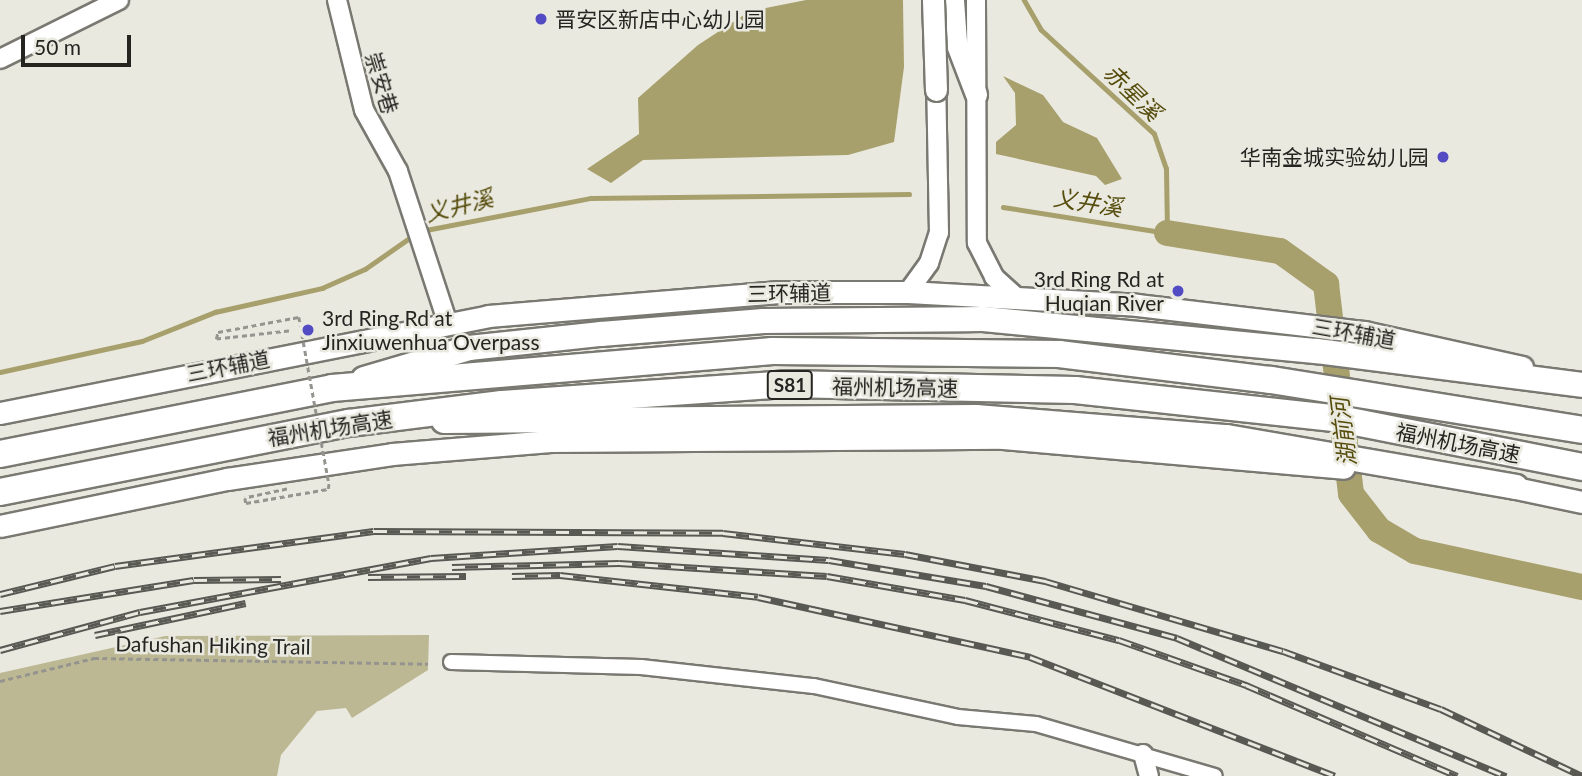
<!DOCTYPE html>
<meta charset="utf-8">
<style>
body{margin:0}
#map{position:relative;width:1582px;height:776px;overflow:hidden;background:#eae9e0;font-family:Lato,"Noto Sans SC",sans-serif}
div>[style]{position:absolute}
.green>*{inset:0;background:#bdb894}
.water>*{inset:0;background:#a8a06c}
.stream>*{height:4.5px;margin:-2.25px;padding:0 2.25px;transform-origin:2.25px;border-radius:2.25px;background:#a8a06c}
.river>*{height:26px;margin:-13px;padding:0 13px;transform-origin:13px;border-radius:13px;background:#a8a06c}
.path>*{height:2.5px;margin-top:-1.25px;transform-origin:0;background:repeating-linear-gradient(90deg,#95948e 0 5px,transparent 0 8.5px)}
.roads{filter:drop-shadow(2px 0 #797871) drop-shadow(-2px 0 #797871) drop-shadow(0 2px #797871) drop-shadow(0 -2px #797871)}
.minor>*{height:14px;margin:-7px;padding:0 7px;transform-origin:7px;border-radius:7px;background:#fff}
.tertiary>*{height:18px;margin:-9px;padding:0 9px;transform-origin:9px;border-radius:9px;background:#fff}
.secondary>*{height:21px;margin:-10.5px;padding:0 10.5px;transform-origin:10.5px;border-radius:10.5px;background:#fff}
.trunk>*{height:24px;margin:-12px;padding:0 12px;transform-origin:12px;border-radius:12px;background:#fff}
.motorway>*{height:26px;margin:-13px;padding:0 13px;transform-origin:13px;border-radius:13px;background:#fff}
.rail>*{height:7px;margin-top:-3.5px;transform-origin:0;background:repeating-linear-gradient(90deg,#eae9e0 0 13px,#595954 0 26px);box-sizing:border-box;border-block:2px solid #595954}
.path-bridge>*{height:2.5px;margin-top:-1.25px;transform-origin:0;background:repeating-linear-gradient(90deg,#95948e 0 5px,transparent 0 8.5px)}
.bridges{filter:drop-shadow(2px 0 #797871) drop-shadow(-2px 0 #797871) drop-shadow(0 2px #797871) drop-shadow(0 -2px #797871)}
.secondary-bridge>*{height:21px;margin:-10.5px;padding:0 10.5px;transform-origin:10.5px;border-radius:10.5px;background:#fff}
.dots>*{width:19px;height:19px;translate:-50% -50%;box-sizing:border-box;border:4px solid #eae9e0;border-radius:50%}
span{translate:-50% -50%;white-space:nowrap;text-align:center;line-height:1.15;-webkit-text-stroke:5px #eae9e0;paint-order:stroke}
.shield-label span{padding:2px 5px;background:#eae9e0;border:2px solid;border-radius:5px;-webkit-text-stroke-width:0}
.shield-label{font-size:19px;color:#242421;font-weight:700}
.poi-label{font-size:21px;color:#242421}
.left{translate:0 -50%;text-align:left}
.right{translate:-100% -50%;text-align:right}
.street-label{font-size:21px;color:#242421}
.water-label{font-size:23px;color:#564d0c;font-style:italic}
.scale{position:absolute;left:21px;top:35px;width:110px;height:32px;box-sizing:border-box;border:4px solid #242421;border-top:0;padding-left:9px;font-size:21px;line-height:24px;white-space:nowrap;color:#242421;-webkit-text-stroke:5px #eae9e0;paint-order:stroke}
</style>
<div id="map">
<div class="green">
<i style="clip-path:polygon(429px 635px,428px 670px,352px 718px,346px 708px,317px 711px,281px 755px,277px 776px,0 776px,0 673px,165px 636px)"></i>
</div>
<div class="water">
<i style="clip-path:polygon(806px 0,903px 0,904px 67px,894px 142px,848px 155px,643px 160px,611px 183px,587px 169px,639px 134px,638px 98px,698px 45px,750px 11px)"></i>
<i style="clip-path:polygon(1003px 76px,1043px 95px,1063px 122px,1097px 138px,1122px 179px,1105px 185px,1096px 176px,996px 154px,996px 142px,1016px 125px,1015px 93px)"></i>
</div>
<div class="stream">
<i style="left:1003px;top:207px;width:166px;rotate:9deg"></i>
<i style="left:1167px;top:233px;width:64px;rotate:-90.9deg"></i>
<i style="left:1166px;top:169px;width:37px;rotate:-109deg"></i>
<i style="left:1154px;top:134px;width:154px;rotate:-137.4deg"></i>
<i style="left:1041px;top:30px;width:34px;rotate:-120deg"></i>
<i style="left:421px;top:231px;width:173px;rotate:-11deg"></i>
<i style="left:591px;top:198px;width:318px;rotate:-0.7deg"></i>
<i style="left:0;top:372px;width:145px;rotate:-12.3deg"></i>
<i style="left:142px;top:341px;width:79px;rotate:-21.7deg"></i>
<i style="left:215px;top:312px;width:110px;rotate:-12.6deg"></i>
<i style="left:322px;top:288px;width:47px;rotate:-23.8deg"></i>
<i style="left:365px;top:269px;width:60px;rotate:-34.8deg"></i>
</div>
<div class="river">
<i style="left:1167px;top:233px;width:114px;rotate:9.1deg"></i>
<i style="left:1280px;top:251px;width:57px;rotate:35.7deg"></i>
<i style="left:1326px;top:284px;width:211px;rotate:83.2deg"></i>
<i style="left:1351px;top:494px;width:46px;rotate:52.1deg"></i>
<i style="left:1379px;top:530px;width:42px;rotate:30.3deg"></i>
<i style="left:1415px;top:551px;width:171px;rotate:12.2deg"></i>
</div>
<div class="path">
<i style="left:289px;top:331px;width:73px;rotate:173.7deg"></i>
<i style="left:216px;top:339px;width:7px;rotate:-74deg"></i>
<i style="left:218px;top:332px;width:82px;rotate:-10.5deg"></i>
<i style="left:287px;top:489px;width:43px;rotate:167.9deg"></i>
<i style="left:245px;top:498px;width:5px;rotate:79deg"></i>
<i style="left:246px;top:503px;width:83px;rotate:-9.7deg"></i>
<i style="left:328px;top:489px;width:6px;rotate:-81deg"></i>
<i style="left:0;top:681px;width:97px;rotate:-13.7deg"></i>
<i style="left:94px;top:658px;width:334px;rotate:1deg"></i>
</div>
<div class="roads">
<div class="minor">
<i style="left:451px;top:662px;width:190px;rotate:1.5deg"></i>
<i style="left:641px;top:667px;width:174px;rotate:6.3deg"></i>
<i style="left:814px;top:686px;width:147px;rotate:12.1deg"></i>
<i style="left:958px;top:717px;width:78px;rotate:5.1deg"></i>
<i style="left:1036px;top:724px;width:186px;rotate:16.2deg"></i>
</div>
<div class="tertiary">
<i style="left:337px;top:0;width:113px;rotate:76.2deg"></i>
<i style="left:364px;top:110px;width:70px;rotate:60.9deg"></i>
<i style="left:398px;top:171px;width:161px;rotate:71.9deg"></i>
<i style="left:976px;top:0;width:243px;rotate:89.8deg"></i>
<i style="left:977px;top:243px;width:38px;rotate:63deg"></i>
<i style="left:994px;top:277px;width:31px;rotate:42deg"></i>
<i style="left:0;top:59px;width:133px;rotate:-26.4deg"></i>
<i style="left:908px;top:292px;width:36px;rotate:-54deg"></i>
<i style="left:929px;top:263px;width:32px;rotate:-72deg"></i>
<i style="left:939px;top:233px;width:156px;rotate:-91.1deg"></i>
<i style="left:1143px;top:754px;width:23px;rotate:75deg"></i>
</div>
<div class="secondary">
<i style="left:953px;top:0;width:42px;rotate:85.9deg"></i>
<i style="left:956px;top:42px;width:56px;rotate:69deg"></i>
<i style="left:0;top:413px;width:498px;rotate:-11.2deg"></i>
<i style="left:488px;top:316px;width:292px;rotate:-4.7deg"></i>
<i style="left:779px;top:292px;width:129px"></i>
<i style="left:908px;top:292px;width:229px;rotate:3.2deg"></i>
<i style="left:1137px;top:305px;width:229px;rotate:6.8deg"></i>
<i style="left:1364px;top:332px;width:162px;rotate:12.5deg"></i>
<i style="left:1501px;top:485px;width:83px;rotate:11.9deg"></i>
<i style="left:0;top:526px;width:232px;rotate:-11.7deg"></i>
<i style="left:227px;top:479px;width:167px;rotate:-8.6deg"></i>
<i style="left:392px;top:454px;width:159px;rotate:-4.7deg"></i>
<i style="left:550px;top:441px;width:453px;rotate:-0.4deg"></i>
<i style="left:1003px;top:438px;width:342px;rotate:5deg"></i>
</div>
<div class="trunk">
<i style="left:364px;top:379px;width:109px;rotate:-16.4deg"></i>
<i style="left:469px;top:348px;width:133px;rotate:-6.1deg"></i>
<i style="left:601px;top:334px;width:163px;rotate:-4.6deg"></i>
<i style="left:763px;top:321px;width:220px;rotate:-0.5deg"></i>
<i style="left:983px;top:319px;width:336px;rotate:5.5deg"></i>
<i style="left:1317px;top:351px;width:267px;rotate:7.3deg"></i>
<i style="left:444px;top:421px;width:532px;rotate:-0.43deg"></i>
<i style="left:976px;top:417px;width:252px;rotate:4.6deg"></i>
<i style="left:1227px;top:437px;width:293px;rotate:9.8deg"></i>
</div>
<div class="motorway">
<i style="left:0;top:454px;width:338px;rotate:-11.2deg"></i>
<i style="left:332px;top:388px;width:442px;rotate:-4.8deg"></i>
<i style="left:772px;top:351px;width:287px;rotate:0.6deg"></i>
<i style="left:1059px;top:354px;width:214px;rotate:7deg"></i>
<i style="left:1271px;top:380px;width:315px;rotate:9.1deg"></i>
<i style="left:0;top:492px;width:356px;rotate:-11.2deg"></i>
<i style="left:349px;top:423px;width:154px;rotate:-7.1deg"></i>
<i style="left:502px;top:404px;width:285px;rotate:-4deg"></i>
<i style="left:786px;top:384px;width:289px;rotate:1.2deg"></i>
<i style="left:1075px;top:390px;width:267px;rotate:6.2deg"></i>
<i style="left:1340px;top:419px;width:247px;rotate:11.2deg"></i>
</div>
</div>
<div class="rail">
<i style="left:452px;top:567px;width:167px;rotate:-1.4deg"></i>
<i style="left:619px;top:563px;width:208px;rotate:3.6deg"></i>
<i style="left:827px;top:576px;width:140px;rotate:9.9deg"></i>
<i style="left:965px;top:600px;width:159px;rotate:14.6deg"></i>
<i style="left:1119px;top:640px;width:135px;rotate:19.5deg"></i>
<i style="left:1246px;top:685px;width:230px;rotate:23.3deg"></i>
<i style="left:512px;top:576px;width:48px;rotate:-1.2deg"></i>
<i style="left:560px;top:575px;width:199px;rotate:6.3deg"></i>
<i style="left:758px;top:597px;width:279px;rotate:12.4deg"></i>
<i style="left:1030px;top:657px;width:327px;rotate:21.3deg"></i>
<i style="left:368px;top:577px;width:98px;rotate:-0.6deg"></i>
<i style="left:0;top:594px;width:118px;rotate:-13.7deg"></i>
<i style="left:115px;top:566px;width:261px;rotate:-7.7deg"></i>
<i style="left:374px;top:531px;width:349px;rotate:0.3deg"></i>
<i style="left:723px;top:533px;width:183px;rotate:6.6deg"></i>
<i style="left:905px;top:554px;width:143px;rotate:10.9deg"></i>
<i style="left:1045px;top:581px;width:248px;rotate:16.4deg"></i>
<i style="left:1283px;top:651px;width:168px;rotate:20.2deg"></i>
<i style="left:1441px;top:709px;width:156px;rotate:25.4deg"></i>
<i style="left:0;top:611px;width:196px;rotate:-9.1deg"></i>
<i style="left:194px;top:580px;width:87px;rotate:-0.7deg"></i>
<i style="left:95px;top:635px;width:154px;rotate:-12deg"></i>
<i style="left:0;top:650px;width:145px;rotate:-15.2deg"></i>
<i style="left:140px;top:612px;width:296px;rotate:-10.5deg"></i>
<i style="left:431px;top:558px;width:187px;rotate:-3.7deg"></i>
<i style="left:618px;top:546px;width:211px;rotate:3.8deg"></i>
<i style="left:829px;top:560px;width:159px;rotate:9.4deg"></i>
<i style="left:986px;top:586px;width:198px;rotate:15.2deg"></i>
<i style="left:1177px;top:638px;width:357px;rotate:22.8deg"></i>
</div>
<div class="path-bridge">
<i style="left:299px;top:317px;width:169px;rotate:79.8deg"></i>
</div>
<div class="bridges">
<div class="secondary-bridge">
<i style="left:933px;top:0;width:90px;rotate:88.1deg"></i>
</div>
</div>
<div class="dots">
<i style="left:541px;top:19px;background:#534bc3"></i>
<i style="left:1443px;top:157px;background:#534bc3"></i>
<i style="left:1178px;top:291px;background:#534bc3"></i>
<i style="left:308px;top:330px;background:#534bc3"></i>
</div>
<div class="shield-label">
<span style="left:790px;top:385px">S81</span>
</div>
<div class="poi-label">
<span class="left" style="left:555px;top:19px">晋安区新店中心幼儿园</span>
<span class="right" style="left:1429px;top:157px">华南金城实验幼儿园</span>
<span class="right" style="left:1164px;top:291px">3rd Ring Rd at<br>Huqian River</span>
<span class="left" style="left:322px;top:330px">3rd Ring Rd at<br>Jinxiuwenhua Overpass</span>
</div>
<div class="street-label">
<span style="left:382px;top:83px;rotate:73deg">崇安巷</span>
<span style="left:789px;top:293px;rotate:-1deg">三环辅道</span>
<span style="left:1354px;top:333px;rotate:10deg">三环辅道</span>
<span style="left:228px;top:366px;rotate:-11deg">三环辅道</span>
<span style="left:895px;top:387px;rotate:1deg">福州机场高速</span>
<span style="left:330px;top:428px;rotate:-9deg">福州机场高速</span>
<span style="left:1458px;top:443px;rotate:11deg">福州机场高速</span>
<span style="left:213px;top:645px;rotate:1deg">Dafushan Hiking Trail</span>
</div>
<div class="water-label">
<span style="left:1133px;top:92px;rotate:44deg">赤星溪</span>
<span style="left:1088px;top:202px;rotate:9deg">义井溪</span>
<span style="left:459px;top:205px;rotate:-14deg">义井溪</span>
<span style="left:1343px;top:432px;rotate:-97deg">湖前河</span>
</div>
<div class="scale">50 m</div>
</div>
